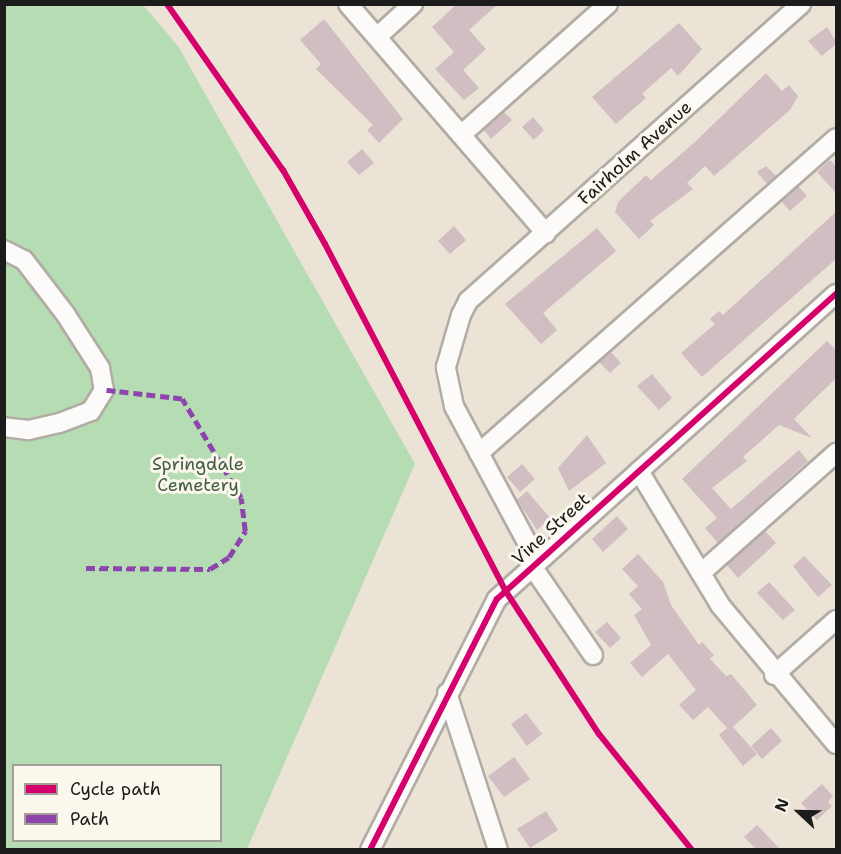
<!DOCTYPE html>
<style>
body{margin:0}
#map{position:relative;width:841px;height:854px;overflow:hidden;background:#ebe3d6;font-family:"Shantell Sans",sans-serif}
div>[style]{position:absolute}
.green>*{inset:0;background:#b5dcb3}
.building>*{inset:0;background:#d0bec3}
.roads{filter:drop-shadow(2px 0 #b1aca4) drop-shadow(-2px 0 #b1aca4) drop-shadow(0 2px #b1aca4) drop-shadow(0 -2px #b1aca4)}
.minor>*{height:18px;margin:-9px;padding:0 9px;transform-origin:9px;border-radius:9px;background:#fcfbf9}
.quiet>*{height:4.5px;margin-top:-2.25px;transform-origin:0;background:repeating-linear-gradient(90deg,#8e44ad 0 9px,transparent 0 13.5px)}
.cycleway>*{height:6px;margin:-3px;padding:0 3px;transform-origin:3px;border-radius:3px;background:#d6006c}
span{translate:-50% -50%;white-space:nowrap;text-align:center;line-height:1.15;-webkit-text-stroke:6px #fbf7ec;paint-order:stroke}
.street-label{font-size:18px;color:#1c1c1c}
.park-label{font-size:18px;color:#425d47}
.frame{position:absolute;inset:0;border:6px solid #1c1c1c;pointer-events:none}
.legend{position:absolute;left:12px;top:764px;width:210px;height:78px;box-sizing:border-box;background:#fbf7ec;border:2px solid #a29f99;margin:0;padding:8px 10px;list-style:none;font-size:18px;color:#1c1c1c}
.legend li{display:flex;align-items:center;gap:12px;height:30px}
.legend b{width:30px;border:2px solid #a29f99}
.north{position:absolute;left:769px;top:782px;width:60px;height:60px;-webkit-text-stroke:4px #fbf7ec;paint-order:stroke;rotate:292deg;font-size:16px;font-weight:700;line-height:24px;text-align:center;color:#1c1c1c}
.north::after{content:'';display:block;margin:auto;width:21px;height:27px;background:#1c1c1c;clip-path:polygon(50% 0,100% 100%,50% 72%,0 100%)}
</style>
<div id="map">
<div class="green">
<i style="clip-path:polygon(evenodd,5px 5px,143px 5px,178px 46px,415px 464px,247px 849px,5px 850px,5px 5px,14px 766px,220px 766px,220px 840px,14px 840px,14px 766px)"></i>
</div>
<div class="building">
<i style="clip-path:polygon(457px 4px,498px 4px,469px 30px,486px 49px,463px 70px,479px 88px,464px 100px,435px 69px,454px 52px,432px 27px)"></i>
<i style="clip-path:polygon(324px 19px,403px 119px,379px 143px,367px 130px,373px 125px,316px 69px,321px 64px,300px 40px)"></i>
<i style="clip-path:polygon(679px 23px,702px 49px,678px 76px,671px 68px,642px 94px,646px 98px,616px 124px,592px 97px)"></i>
<i style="clip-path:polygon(827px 27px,837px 43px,822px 56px,808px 41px)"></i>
<i style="clip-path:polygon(766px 73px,782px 91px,789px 85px,798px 96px,790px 110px,714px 176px,705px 166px,687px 183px,693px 189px,650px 221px,654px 225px,639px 239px,615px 212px,618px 202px,646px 175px,651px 180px,695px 142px)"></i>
<i style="clip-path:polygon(504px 112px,512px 120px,491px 139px,484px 130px)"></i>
<i style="clip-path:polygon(533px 117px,544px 130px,534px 140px,522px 127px)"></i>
<i style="clip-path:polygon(362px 149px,374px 163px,359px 175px,347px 162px)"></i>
<i style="clip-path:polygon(830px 160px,837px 168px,837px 194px,817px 172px)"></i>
<i style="clip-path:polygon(766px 166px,776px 176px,767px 184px,757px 172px)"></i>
<i style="clip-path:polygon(798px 186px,807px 196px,790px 211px,781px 201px)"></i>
<i style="clip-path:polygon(837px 211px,837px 258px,702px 377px,681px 353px,715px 324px,710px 319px,719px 311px,723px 315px)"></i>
<i style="clip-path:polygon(454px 226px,466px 240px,450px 254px,438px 241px)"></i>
<i style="clip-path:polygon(597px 228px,616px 251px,543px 313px,557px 330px,541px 344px,505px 304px)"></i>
<i style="clip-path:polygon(827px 341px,837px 351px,837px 377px,794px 419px,812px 438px,779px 425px,743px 457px,747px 461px,712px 488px,731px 509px,799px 450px,808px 461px,718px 543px,705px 528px,717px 518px,682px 479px)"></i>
<i style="clip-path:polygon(611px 352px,621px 363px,610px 373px,599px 362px)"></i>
<i style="clip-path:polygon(652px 374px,672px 398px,659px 410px,637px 386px)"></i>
<i style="clip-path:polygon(587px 435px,606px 463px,569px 491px,558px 468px)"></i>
<i style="clip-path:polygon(522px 464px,535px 479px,520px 492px,507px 477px)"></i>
<i style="clip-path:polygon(527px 491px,550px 518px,537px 530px,517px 500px)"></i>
<i style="clip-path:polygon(617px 516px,628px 529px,603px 552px,592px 539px)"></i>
<i style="clip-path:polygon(765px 531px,776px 543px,738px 578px,727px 565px)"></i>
<i style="clip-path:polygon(638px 554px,663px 582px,671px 605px,699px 645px,702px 642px,714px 655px,710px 659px,726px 676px,731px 674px,757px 705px,733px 727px,757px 754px,743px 766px,719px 735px,727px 728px,708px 707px,693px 720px,679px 705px,696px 690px,668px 654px,642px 677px,630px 663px,651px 645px,634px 615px,642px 609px,629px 594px,638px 586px,622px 569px)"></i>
<i style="clip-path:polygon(804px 556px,832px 585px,818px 597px,793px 566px)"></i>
<i style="clip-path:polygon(769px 582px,795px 610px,783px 620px,757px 593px)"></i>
<i style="clip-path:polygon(607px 622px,621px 638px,610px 648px,595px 632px)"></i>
<i style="clip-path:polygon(526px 713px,542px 734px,527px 746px,511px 724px)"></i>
<i style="clip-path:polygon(771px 728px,782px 741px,762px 759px,751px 746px)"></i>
<i style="clip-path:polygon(514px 757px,530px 779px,504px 797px,488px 776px)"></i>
<i style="clip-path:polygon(822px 784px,833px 796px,828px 802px,832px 806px,817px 820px,801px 803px)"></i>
<i style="clip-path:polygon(546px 811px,558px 830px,530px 848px,517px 829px)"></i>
<i style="clip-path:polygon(757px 825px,780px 849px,756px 849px,744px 837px)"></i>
</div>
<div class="roads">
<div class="minor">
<i style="left:348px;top:4px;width:303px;rotate:49.2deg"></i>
<i style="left:377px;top:37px;width:49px;rotate:-42.5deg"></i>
<i style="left:461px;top:135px;width:197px;rotate:-41.7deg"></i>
<i style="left:4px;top:250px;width:22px;rotate:27deg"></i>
<i style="left:24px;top:260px;width:69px;rotate:52.6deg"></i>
<i style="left:66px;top:315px;width:63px;rotate:57.3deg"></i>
<i style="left:100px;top:368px;width:22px;rotate:80deg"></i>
<i style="left:104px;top:390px;width:25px;rotate:122deg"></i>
<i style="left:91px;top:411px;width:34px;rotate:159deg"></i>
<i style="left:59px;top:423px;width:32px;rotate:167deg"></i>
<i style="left:28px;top:430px;width:24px;rotate:-173deg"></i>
<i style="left:479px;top:453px;width:476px;rotate:-41.4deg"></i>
<i style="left:639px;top:471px;width:157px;rotate:58.8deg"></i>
<i style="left:720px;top:605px;width:181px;rotate:50.2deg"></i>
<i style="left:537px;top:561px;width:176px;rotate:-118.2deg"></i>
<i style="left:454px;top:406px;width:40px;rotate:-102deg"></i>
<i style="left:446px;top:367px;width:54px;rotate:-73.9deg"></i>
<i style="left:461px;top:315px;width:16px;rotate:-63deg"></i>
<i style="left:468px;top:301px;width:446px;rotate:-41.7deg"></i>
<i style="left:532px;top:566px;width:108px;rotate:55.6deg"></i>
<i style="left:701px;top:573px;width:181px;rotate:-41.6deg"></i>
<i style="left:774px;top:675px;width:83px;rotate:-41.6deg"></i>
<i style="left:447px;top:693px;width:165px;rotate:72deg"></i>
<i style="left:370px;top:850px;width:281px;rotate:-63.2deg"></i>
<i style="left:497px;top:599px;width:456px;rotate:-42deg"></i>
</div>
</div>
<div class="quiet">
<i style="left:86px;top:568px;width:124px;rotate:0.5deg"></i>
<i style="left:210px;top:569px;width:22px;rotate:-32deg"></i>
<i style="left:229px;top:557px;width:31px;rotate:-58deg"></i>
<i style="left:245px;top:531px;width:33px;rotate:-97deg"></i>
<i style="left:241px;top:498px;width:115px;rotate:-120.8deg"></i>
<i style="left:182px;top:399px;width:79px;rotate:-173.4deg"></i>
</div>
<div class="cycleway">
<i style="left:167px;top:4px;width:203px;rotate:55.1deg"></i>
<i style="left:283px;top:170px;width:85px;rotate:60.4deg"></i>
<i style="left:325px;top:244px;width:390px;rotate:62.5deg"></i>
<i style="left:505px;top:590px;width:172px;rotate:56.9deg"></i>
<i style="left:599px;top:734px;width:149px;rotate:51.3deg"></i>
<i style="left:370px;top:850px;width:281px;rotate:-63.2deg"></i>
<i style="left:497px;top:599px;width:456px;rotate:-42deg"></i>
</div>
<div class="street-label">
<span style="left:635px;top:153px;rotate:-42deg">Fairholm Avenue</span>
<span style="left:551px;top:529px;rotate:-42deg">Vine Street</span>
</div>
<div class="park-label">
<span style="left:198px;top:475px">Springdale<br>Cemetery</span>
</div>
<div class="frame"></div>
<ul class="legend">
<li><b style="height:8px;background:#d6006c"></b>Cycle path</li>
<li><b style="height:8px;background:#8e44ad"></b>Path</li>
</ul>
<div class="north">N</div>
</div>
